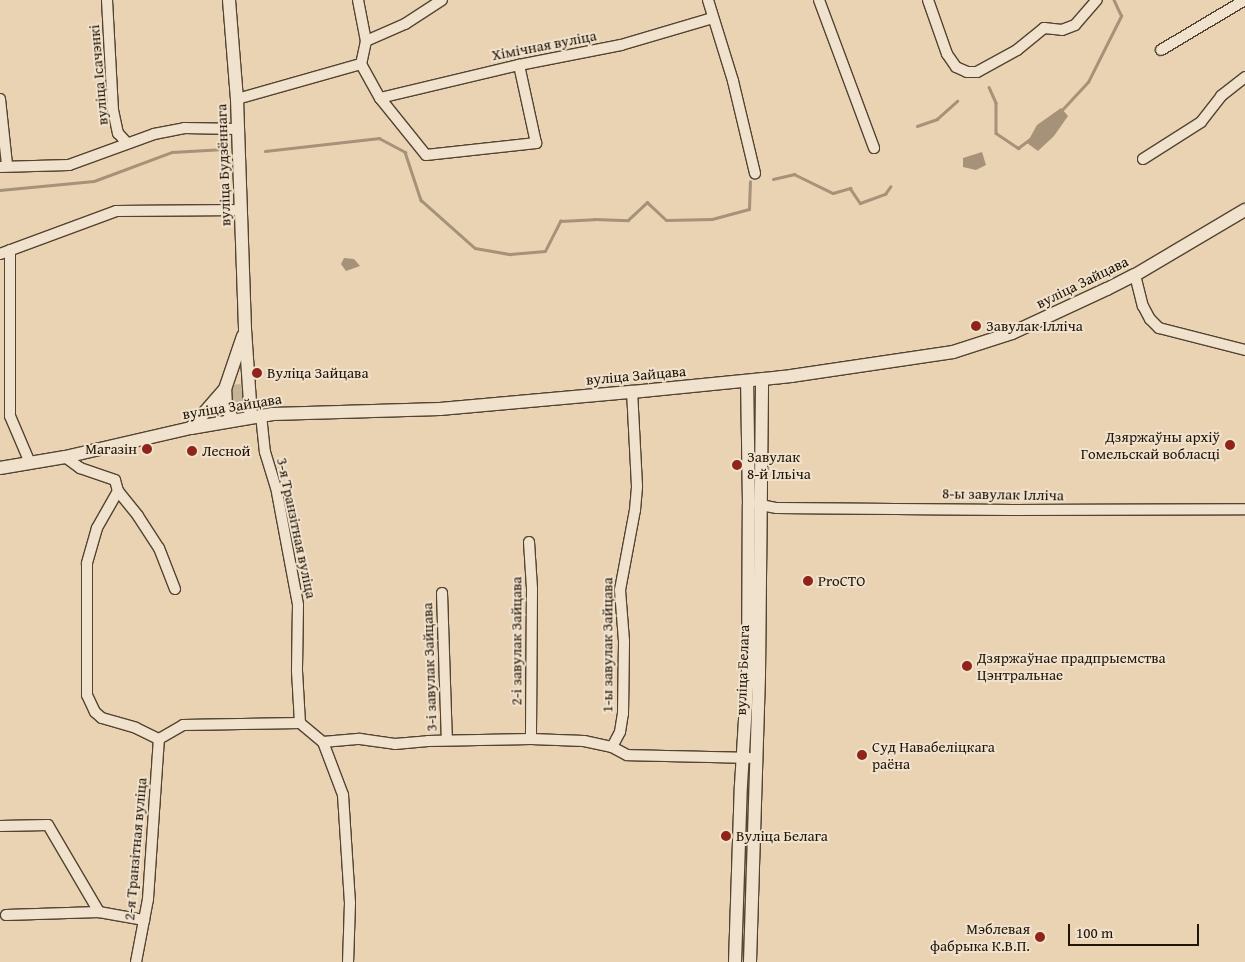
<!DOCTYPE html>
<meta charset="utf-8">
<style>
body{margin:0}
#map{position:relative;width:1245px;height:962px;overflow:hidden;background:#e9d3b3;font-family:"Gentium Book Plus",serif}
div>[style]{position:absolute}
.green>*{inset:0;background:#c7b396}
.water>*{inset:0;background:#a59278}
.stream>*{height:2.5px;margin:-1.25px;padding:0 1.25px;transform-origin:1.25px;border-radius:1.25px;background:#a59278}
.roads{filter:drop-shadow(1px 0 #524431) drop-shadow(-1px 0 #524431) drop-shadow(0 1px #524431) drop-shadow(0 -1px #524431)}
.minor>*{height:10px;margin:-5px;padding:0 5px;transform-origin:5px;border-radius:5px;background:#f1e2ce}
.tertiary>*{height:12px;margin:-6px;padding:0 6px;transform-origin:6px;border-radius:6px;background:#f1e2ce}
.dots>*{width:14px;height:14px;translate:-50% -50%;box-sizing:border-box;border:2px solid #f1e2ce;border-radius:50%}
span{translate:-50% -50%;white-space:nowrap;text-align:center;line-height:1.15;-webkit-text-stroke:4px #f1e2ce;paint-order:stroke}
.street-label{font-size:15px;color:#201506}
.poi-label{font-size:15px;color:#201506}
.left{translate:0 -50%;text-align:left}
.right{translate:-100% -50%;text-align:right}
.scale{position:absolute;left:1068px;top:924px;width:131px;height:22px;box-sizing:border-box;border:2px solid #201506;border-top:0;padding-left:6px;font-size:15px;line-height:18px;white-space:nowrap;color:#201506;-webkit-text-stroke:4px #f1e2ce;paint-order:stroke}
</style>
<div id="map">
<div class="green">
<i style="clip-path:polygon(240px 384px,242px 387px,243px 399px,241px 403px,233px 403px,230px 390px,232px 385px)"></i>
<i style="clip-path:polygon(746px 787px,751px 788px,747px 962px,741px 962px)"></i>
</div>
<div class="water">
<i style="clip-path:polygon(1061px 108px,1068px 116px,1054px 136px,1038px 151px,1027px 143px,1037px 125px)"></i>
<i style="clip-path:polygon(982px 152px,986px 165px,976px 170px,963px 167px,963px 158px)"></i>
<i style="clip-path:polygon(344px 258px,354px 259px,360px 266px,346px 271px,341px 264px)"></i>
</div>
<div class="stream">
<i style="left:989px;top:87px;width:17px;rotate:66deg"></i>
<i style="left:996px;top:103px;width:30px;rotate:90deg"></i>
<i style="left:996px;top:133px;width:27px;rotate:34deg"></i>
<i style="left:1018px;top:148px;width:15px;rotate:-37deg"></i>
<i style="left:1060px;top:112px;width:41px;rotate:-47deg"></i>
<i style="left:1088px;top:82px;width:74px;rotate:-63.4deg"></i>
<i style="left:1121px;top:16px;width:17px;rotate:-115deg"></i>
<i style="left:917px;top:126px;width:21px;rotate:-19deg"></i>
<i style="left:937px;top:119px;width:27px;rotate:-42deg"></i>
<i style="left:265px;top:151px;width:115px;rotate:-6.5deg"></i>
<i style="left:379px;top:138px;width:30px;rotate:28deg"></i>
<i style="left:405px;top:152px;width:51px;rotate:71.6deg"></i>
<i style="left:421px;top:200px;width:72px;rotate:41.6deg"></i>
<i style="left:475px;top:248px;width:36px;rotate:10deg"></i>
<i style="left:510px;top:254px;width:35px;rotate:-5deg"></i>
<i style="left:545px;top:251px;width:34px;rotate:-63deg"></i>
<i style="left:560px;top:221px;width:34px;rotate:-3deg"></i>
<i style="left:594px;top:219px;width:34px;rotate:2deg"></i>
<i style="left:628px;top:220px;width:26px;rotate:-43deg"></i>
<i style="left:647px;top:202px;width:26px;rotate:43deg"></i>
<i style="left:666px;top:220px;width:46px;rotate:-1.2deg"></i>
<i style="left:712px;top:219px;width:38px;rotate:-15deg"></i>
<i style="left:749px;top:209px;width:27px;rotate:-88deg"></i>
<i style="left:773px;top:179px;width:22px;rotate:-13deg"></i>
<i style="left:794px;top:174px;width:43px;rotate:26deg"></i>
<i style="left:833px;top:193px;width:18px;rotate:-16deg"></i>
<i style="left:850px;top:188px;width:18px;rotate:56deg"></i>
<i style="left:860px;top:203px;width:27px;rotate:-20deg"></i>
<i style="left:885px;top:194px;width:9px;rotate:-54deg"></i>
<i style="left:0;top:190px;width:94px;rotate:-5.5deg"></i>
<i style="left:94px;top:181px;width:83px;rotate:-20.4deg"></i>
<i style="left:172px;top:152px;width:52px;rotate:-3.3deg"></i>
</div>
<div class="roads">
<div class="minor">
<i style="left:107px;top:0;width:110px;rotate:86.9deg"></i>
<i style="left:113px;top:110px;width:24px;rotate:78deg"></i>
<i style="left:118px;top:133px;width:13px;rotate:48deg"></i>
<i style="left:358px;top:0;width:42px;rotate:79deg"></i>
<i style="left:366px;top:41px;width:24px;rotate:102deg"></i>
<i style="left:361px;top:64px;width:39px;rotate:61deg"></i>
<i style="left:380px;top:98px;width:73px;rotate:51.1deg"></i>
<i style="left:426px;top:155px;width:111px;rotate:-6.2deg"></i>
<i style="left:536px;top:143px;width:80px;rotate:-102.3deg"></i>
<i style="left:708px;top:0;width:85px;rotate:72.8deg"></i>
<i style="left:733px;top:81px;width:95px;rotate:76.6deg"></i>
<i style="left:819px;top:0;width:158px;rotate:69.6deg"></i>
<i style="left:928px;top:0;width:57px;rotate:70.6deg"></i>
<i style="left:947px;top:54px;width:16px;rotate:55deg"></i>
<i style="left:956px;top:67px;width:12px;rotate:24deg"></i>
<i style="left:967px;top:72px;width:10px"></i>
<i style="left:977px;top:72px;width:46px;rotate:-28.8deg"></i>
<i style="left:1017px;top:50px;width:35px;rotate:-39deg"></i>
<i style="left:1044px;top:28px;width:18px;rotate:6deg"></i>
<i style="left:1062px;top:30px;width:14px;rotate:-21deg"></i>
<i style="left:1075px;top:25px;width:33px;rotate:-49deg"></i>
<i style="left:366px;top:41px;width:43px;rotate:-23.6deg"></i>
<i style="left:405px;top:24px;width:44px;rotate:-33deg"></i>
<i style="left:1161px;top:50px;width:98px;rotate:-30.8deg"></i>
<i style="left:380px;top:98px;width:143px;rotate:-13.4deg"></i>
<i style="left:519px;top:65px;width:104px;rotate:-11.1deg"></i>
<i style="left:621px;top:45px;width:96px;rotate:-16.4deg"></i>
<i style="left:0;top:99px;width:66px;rotate:83.9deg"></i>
<i style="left:237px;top:99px;width:129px;rotate:-15.8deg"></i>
<i style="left:1143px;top:159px;width:69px;rotate:-32.5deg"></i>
<i style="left:1201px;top:122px;width:33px;rotate:-52deg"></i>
<i style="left:1221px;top:96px;width:31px;rotate:-38deg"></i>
<i style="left:0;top:167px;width:69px;rotate:-1.7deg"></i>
<i style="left:69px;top:165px;width:90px;rotate:-20deg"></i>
<i style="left:154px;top:134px;width:31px;rotate:-11deg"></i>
<i style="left:184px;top:128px;width:54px;rotate:1.1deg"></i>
<i style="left:10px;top:250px;width:166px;rotate:90deg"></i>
<i style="left:10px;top:416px;width:51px;rotate:66.9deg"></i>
<i style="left:0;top:254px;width:124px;rotate:-20.3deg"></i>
<i style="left:116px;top:211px;width:125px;rotate:-0.5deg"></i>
<i style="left:1135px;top:275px;width:32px;rotate:76deg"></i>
<i style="left:1143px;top:306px;width:15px;rotate:62deg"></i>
<i style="left:1150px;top:319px;width:13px;rotate:45deg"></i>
<i style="left:1159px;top:328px;width:89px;rotate:14.3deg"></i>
<i style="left:261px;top:415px;width:37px;rotate:84deg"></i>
<i style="left:265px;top:452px;width:37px;rotate:73deg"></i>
<i style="left:276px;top:487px;width:120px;rotate:79.4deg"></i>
<i style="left:298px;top:605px;width:66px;rotate:90.9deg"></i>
<i style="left:297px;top:671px;width:52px;rotate:86.7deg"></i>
<i style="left:300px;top:723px;width:30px;rotate:40deg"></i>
<i style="left:323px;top:742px;width:57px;rotate:69.3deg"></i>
<i style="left:343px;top:795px;width:108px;rotate:86.3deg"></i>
<i style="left:350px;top:903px;width:59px;rotate:91.9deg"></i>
<i style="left:65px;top:457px;width:19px;rotate:36deg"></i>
<i style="left:80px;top:468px;width:37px;rotate:19deg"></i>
<i style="left:115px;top:480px;width:11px;rotate:75deg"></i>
<i style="left:118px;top:491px;width:43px;rotate:119.6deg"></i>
<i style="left:97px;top:528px;width:37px;rotate:106deg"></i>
<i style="left:87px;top:564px;width:131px;rotate:90deg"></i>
<i style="left:87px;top:695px;width:19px;rotate:65deg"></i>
<i style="left:95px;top:712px;width:9px;rotate:41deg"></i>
<i style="left:102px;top:718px;width:35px;rotate:16deg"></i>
<i style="left:136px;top:728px;width:25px;rotate:26deg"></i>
<i style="left:159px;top:739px;width:28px;rotate:-30deg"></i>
<i style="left:183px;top:725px;width:117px;rotate:-1deg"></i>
<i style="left:118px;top:491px;width:32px;rotate:51deg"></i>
<i style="left:138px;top:516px;width:38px;rotate:57deg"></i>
<i style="left:159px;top:548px;width:44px;rotate:68.7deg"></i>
<i style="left:761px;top:505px;width:16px;rotate:11deg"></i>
<i style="left:777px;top:508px;width:236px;rotate:0.5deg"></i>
<i style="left:1013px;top:510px;width:232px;rotate:-0.2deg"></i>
<i style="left:529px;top:542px;width:47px;rotate:86.3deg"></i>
<i style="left:532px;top:589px;width:150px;rotate:90.4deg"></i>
<i style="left:442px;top:593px;width:147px;rotate:88.1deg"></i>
<i style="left:323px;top:742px;width:37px;rotate:-5deg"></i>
<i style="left:360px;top:739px;width:35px;rotate:8deg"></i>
<i style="left:395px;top:744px;width:33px;rotate:-5deg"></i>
<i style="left:428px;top:741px;width:103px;rotate:-1.1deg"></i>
<i style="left:531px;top:739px;width:53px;rotate:2.2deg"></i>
<i style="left:584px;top:741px;width:29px;rotate:12deg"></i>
<i style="left:612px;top:747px;width:17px;rotate:-62deg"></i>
<i style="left:620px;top:732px;width:18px;rotate:-81deg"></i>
<i style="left:623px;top:714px;width:73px;rotate:-89.2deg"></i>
<i style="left:624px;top:641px;width:51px;rotate:-94.5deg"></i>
<i style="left:620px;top:590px;width:81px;rotate:-79.4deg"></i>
<i style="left:635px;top:510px;width:24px;rotate:-85deg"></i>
<i style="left:637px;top:486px;width:94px;rotate:-93deg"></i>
<i style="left:612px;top:747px;width:17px;rotate:28deg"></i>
<i style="left:627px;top:755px;width:122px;rotate:1.4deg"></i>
<i style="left:0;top:826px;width:48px;rotate:-1.2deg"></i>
<i style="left:48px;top:825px;width:101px;rotate:59.6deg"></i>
<i style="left:99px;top:912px;width:46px;rotate:10.1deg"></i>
<i style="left:6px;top:915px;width:93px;rotate:-1.8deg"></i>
<i style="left:136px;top:962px;width:64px;rotate:-79.2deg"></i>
<i style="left:148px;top:899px;width:160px;rotate:-86.1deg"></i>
</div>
<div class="tertiary">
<i style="left:229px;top:0;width:99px;rotate:85.4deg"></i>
<i style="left:237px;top:99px;width:230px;rotate:88deg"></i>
<i style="left:245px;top:329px;width:88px;rotate:86.1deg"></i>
<i style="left:233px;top:420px;width:16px;rotate:-117deg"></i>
<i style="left:226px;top:406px;width:17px;rotate:-93deg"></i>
<i style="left:225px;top:389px;width:56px;rotate:-71.2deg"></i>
<i style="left:191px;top:428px;width:52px;rotate:-48.9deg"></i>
<i style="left:0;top:468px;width:66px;rotate:-9.6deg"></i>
<i style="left:65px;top:457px;width:129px;rotate:-13deg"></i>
<i style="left:191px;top:428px;width:83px;rotate:-9.7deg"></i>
<i style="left:273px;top:414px;width:167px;rotate:-1.7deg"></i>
<i style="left:440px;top:409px;width:193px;rotate:-5.1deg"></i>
<i style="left:632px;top:392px;width:160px;rotate:-5.7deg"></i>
<i style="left:791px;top:376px;width:164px;rotate:-8.4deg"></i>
<i style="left:953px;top:352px;width:62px;rotate:-17.9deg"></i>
<i style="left:1012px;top:333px;width:105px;rotate:-24.9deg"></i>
<i style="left:1107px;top:289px;width:31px;rotate:-27deg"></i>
<i style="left:1135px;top:275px;width:128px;rotate:-30.6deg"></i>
<i style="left:735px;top:962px;width:177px;rotate:-88.1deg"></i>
<i style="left:741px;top:785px;width:114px;rotate:-86.5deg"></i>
<i style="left:748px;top:671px;width:167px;rotate:-89.7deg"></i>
<i style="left:749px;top:504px;width:123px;rotate:-90.9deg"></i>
<i style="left:750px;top:962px;width:288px;rotate:-88.2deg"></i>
<i style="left:759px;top:674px;width:295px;rotate:-89.4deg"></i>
</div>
</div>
<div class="dots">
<i style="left:976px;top:326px;background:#8f2418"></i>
<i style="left:257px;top:373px;background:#8f2418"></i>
<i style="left:1230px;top:445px;background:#8f2418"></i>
<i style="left:147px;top:449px;background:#8f2418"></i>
<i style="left:192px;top:451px;background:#8f2418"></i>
<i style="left:737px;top:465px;background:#8f2418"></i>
<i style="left:808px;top:581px;background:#8f2418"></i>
<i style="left:967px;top:666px;background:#8f2418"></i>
<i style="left:862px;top:755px;background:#8f2418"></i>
<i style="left:726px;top:836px;background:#8f2418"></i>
<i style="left:1040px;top:937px;background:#8f2418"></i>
</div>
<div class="street-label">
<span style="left:544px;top:45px;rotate:-11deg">Хімічная вуліца</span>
<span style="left:98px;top:75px;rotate:-95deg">вуліца Ісачэнкі</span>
<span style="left:223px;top:165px;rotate:-92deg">вуліца Будзённага</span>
<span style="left:1082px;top:282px;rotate:-26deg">вуліца Зайцава</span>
<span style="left:636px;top:375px;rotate:-5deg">вуліца Зайцава</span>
<span style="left:232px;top:406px;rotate:-9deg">вуліца Зайцава</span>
<span style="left:1003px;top:494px;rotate:1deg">8-ы завулак Ілліча</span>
<span style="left:297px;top:528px;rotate:78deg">3-я Транзітная вуліца</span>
<span style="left:516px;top:641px;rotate:-90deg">2-і завулак Зайцава</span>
<span style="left:607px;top:645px;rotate:-90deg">1-ы завулак Зайцава</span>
<span style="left:429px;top:667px;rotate:-92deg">3-і завулак Зайцава</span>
<span style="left:742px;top:670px;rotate:-88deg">вуліца Белага</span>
<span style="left:135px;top:849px;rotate:-85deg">2-я Транзітная вуліца</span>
</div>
<div class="poi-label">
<span class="left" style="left:986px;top:326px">Завулак Ілліча</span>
<span class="left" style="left:267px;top:373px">Вуліца Зайцава</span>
<span class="right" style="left:1220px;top:445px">Дзяржаўны архіў<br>Гомельскай вобласці</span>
<span class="right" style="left:137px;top:449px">Магазін</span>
<span class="left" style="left:202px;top:451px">Лесной</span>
<span class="left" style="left:747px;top:465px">Завулак<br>8-й Ільіча</span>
<span class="left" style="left:818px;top:581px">ProСТО</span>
<span class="left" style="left:977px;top:666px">Дзяржаўнае прадпрыемства<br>Цэнтральнае</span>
<span class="left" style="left:872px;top:755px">Суд Навабеліцкага<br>раёна</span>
<span class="left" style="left:736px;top:836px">Вуліца Белага</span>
<span class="right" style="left:1030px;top:937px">Мэблевая<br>фабрыка К.В.П.</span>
</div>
<div class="scale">100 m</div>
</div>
